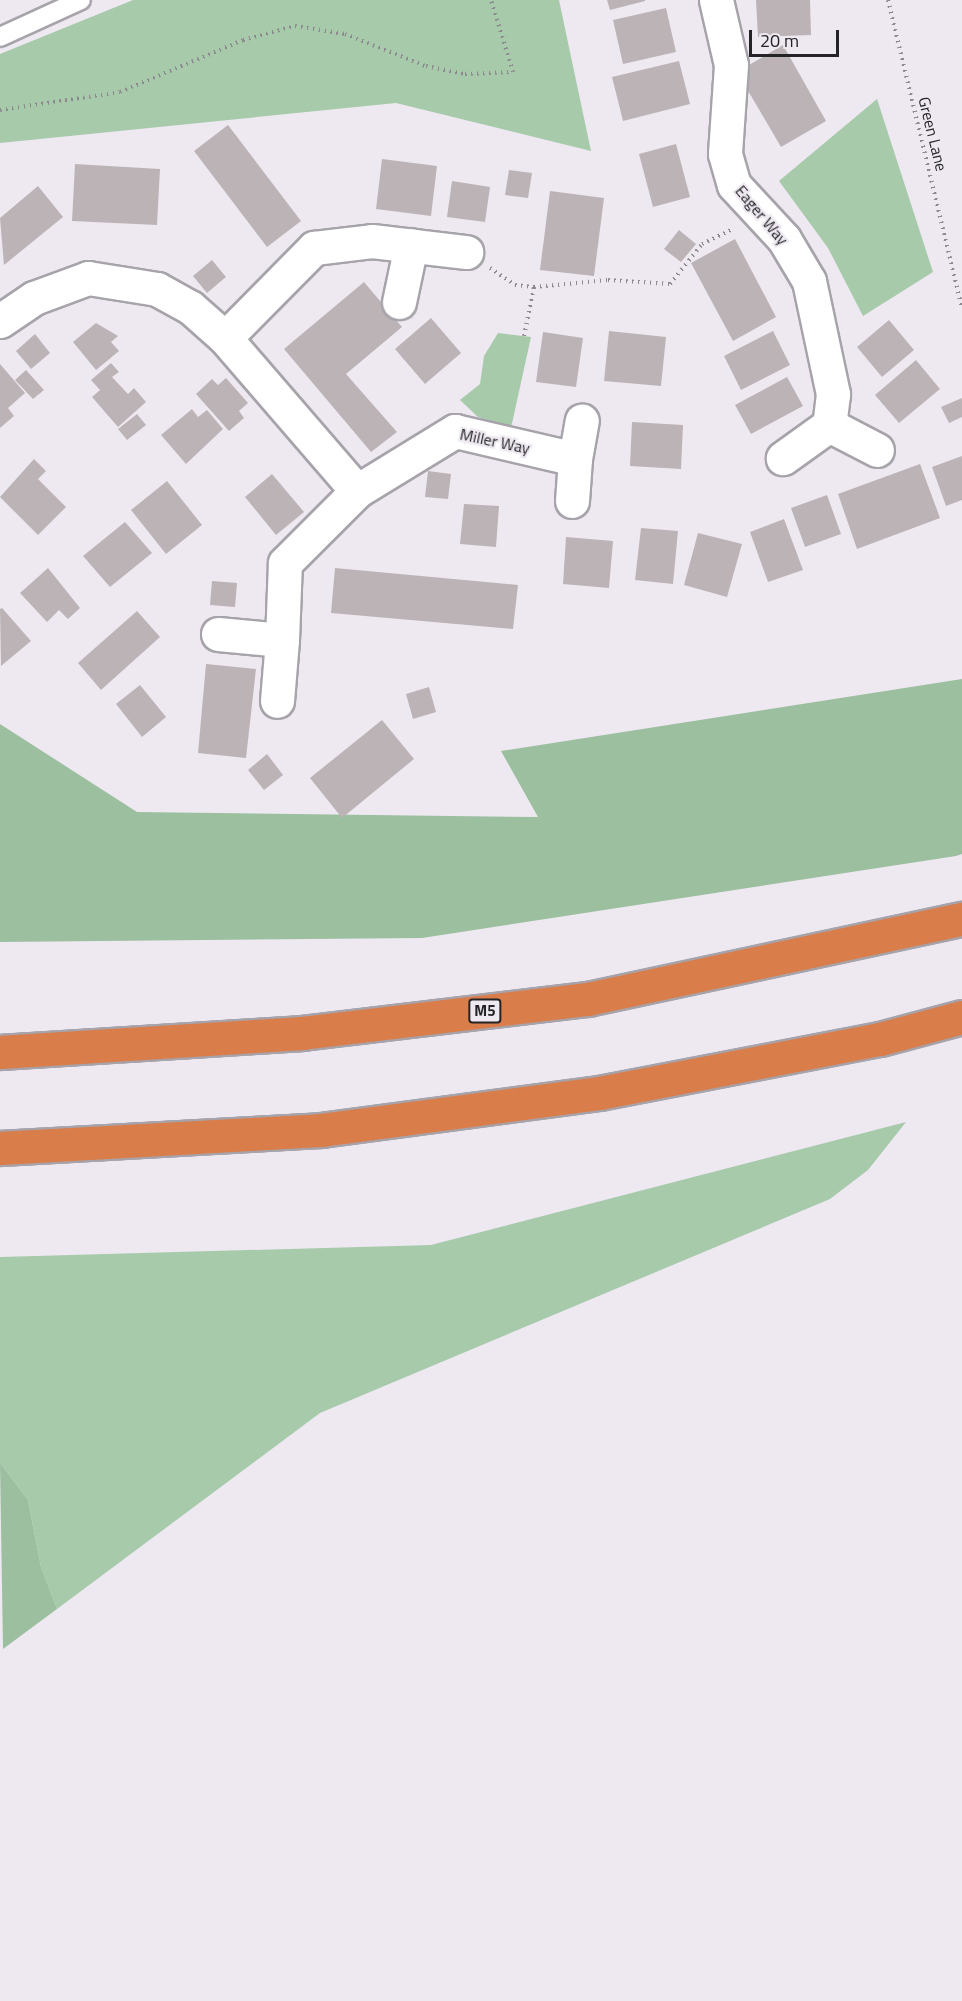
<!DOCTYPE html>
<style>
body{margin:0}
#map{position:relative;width:962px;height:2001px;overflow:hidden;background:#eee9f1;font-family:"Titillium Web",sans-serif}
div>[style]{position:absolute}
.green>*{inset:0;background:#a7caab}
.forest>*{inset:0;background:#9cbfa0}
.building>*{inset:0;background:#bcb3b6}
.path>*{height:4px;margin-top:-2px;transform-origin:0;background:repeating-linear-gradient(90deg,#8c898f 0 1.5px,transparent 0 6px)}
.roads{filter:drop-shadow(2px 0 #a7a3aa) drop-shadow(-2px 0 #a7a3aa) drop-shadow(0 2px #a7a3aa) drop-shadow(0 -2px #a7a3aa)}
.lane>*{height:18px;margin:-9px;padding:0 9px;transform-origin:9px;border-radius:9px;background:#fff}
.street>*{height:33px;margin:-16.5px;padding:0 16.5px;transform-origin:16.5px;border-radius:16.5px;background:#fff}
.highway>*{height:33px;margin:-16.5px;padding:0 16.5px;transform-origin:16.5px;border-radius:16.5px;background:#d97d4b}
span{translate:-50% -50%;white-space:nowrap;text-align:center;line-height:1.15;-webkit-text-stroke:4.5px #eee9f1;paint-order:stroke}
.shield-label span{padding:2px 4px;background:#eee9f1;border:2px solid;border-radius:4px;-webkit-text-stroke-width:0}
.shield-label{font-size:15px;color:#242326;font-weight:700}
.street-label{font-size:16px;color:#242326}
.scale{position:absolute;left:749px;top:30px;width:90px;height:27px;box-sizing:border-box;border:3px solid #242326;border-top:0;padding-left:8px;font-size:18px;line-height:21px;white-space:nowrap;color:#242326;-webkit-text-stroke:4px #eee9f1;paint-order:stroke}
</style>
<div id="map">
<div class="green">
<i style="clip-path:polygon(133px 0,559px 0,591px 151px,396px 103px,0 143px,0 54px)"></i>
<i style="clip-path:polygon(877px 99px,933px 272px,863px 316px,828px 248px,779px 181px)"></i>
<i style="clip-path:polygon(498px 333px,531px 337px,511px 428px,478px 417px,460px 400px,480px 384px,484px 356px)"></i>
<i style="clip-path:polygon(906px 1122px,868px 1170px,830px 1199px,320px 1413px,57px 1609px,41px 1567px,28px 1500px,0 1463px,0 1257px,431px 1245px)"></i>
</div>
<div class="forest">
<i style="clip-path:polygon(962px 679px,962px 854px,956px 856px,422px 938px,0 942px,0 724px,137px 812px,538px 817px,501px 751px)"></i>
<i style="clip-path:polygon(0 1463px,28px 1500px,41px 1567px,57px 1609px,3px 1649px)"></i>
</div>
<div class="building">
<i style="clip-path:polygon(607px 0,645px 0,645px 1px,610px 10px)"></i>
<i style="clip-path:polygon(756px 0,810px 0,811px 35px,758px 37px)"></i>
<i style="clip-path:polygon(666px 8px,676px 52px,623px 64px,613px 20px)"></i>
<i style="clip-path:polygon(783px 45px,826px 121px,781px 147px,737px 72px)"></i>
<i style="clip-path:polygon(679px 61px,690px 104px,623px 121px,612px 77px)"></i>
<i style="clip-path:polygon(228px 125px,301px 221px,267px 247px,194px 151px)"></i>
<i style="clip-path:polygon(676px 144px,690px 197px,653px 207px,639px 154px)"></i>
<i style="clip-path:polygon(382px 159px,437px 166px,431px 216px,376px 209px)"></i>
<i style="clip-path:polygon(75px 164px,160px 169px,157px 225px,72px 221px)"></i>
<i style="clip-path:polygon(509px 170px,532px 173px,528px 198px,505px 195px)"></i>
<i style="clip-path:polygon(452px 181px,490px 187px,485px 222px,447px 217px)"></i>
<i style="clip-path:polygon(38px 186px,63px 217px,4px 265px,0 218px)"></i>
<i style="clip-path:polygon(550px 191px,604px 198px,594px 276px,540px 270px)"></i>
<i style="clip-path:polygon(679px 230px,696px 244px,681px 262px,664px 249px)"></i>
<i style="clip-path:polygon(735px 239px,776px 317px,733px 341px,691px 263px)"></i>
<i style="clip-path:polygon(212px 260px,226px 277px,207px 293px,193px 276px)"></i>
<i style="clip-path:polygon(364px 282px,402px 327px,346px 374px,397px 432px,371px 452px,284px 349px)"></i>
<i style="clip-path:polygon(431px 318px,461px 353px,425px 384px,395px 349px)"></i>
<i style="clip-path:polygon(889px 320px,914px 350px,882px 377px,857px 347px)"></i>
<i style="clip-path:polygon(96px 323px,118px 336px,111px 342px,119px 351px,96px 370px,73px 342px)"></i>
<i style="clip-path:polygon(609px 331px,666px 337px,661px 386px,604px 381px)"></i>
<i style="clip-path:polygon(773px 331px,790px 365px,741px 390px,724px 356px)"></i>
<i style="clip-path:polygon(543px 332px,583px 338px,576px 387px,536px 382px)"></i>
<i style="clip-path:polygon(35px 334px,50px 353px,31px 369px,16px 351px)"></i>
<i style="clip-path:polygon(916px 360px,940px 389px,899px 423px,875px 395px)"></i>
<i style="clip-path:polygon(111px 363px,119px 372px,112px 377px,128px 394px,134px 388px,146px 402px,118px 427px,92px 397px,100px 390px,91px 380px)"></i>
<i style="clip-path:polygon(0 364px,25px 393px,8px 408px,14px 416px,0 428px)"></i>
<i style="clip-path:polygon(26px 370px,44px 390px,33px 399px,15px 380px)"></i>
<i style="clip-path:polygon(787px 377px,803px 406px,751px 434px,735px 405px)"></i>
<i style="clip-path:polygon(226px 378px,248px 403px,239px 411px,244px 418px,229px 431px,196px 394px,212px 379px,218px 385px)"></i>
<i style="clip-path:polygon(962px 398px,962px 417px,949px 423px,941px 407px)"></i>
<i style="clip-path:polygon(192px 409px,198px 417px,207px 410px,223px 429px,186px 464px,161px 435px)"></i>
<i style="clip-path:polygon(137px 414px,146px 425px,127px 440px,118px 429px)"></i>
<i style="clip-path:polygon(632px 422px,683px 425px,681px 469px,630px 466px)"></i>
<i style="clip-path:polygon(962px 456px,962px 500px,946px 506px,932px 467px)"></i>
<i style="clip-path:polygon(34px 459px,46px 471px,38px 479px,66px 507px,38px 535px,0 497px)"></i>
<i style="clip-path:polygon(920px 464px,940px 518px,857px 549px,838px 494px)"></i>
<i style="clip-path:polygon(428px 471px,451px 474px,448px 499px,425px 497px)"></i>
<i style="clip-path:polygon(272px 474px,304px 512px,276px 535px,245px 497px)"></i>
<i style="clip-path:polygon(167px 481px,202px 525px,166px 554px,131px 510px)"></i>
<i style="clip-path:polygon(827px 495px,841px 534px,805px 547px,791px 508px)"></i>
<i style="clip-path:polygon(464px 504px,499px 506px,496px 547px,460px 544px)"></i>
<i style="clip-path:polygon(784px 519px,803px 570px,768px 582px,750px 532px)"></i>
<i style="clip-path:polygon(125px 522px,152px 553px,110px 587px,83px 556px)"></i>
<i style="clip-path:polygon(641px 528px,678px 531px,673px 584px,635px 580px)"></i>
<i style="clip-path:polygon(698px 533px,742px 544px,727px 597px,684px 585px)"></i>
<i style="clip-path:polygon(566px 537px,613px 541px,609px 588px,563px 584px)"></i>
<i style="clip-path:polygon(48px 568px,80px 608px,68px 619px,59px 610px,47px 622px,20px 593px)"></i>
<i style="clip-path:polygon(335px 568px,518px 585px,513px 629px,331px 613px)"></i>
<i style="clip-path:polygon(212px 581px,237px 583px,235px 607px,210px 605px)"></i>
<i style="clip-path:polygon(2px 608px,31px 641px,1px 666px,0 609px)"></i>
<i style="clip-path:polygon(137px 611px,160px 637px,101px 690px,78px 663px)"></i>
<i style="clip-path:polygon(206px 664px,256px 669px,246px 758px,198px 753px)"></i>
<i style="clip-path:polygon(140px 685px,166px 717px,142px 737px,116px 704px)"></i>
<i style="clip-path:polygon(429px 687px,436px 712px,413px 719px,406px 694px)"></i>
<i style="clip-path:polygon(382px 720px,414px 759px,342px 818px,310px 778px)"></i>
<i style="clip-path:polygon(267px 754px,283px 775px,264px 790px,248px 770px)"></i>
</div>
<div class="path">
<i style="left:888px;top:0;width:317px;rotate:76.5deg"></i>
<i style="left:0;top:110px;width:121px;rotate:-8.5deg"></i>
<i style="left:120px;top:92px;width:134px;rotate:-22.9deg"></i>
<i style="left:243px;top:40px;width:54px;rotate:-15.1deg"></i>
<i style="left:295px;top:26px;width:51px;rotate:9.1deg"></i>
<i style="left:345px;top:34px;width:87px;rotate:21.6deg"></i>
<i style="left:426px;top:66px;width:40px;rotate:12deg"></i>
<i style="left:465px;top:74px;width:48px;rotate:-2.4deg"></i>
<i style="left:513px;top:72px;width:75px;rotate:-107deg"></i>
<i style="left:490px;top:268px;width:30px;rotate:34deg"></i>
<i style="left:515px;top:285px;width:19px;rotate:6deg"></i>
<i style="left:534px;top:287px;width:74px;rotate:-5.4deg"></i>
<i style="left:608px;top:280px;width:62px;rotate:3.7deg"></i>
<i style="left:670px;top:284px;width:51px;rotate:-51.3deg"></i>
<i style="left:702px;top:244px;width:34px;rotate:-26deg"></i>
<i style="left:524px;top:336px;width:50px;rotate:-78.5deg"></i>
</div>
<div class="roads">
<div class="lane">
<i style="left:0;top:37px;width:89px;rotate:-24.6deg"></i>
</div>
<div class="street">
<i style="left:716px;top:0;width:67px;rotate:77deg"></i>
<i style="left:731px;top:65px;width:89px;rotate:93.9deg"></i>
<i style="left:725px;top:154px;width:32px;rotate:74deg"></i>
<i style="left:734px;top:185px;width:74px;rotate:47.2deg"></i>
<i style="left:784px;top:239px;width:49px;rotate:59.2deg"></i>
<i style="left:809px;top:281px;width:116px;rotate:78deg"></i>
<i style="left:833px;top:394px;width:31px;rotate:97deg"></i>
<i style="left:829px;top:425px;width:57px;rotate:144.3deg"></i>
<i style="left:399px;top:302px;width:58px;rotate:-78.1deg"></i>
<i style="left:0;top:321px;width:41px;rotate:-34.1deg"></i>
<i style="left:34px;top:298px;width:58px;rotate:-20.3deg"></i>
<i style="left:88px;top:278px;width:70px;rotate:9.1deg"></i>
<i style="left:157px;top:289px;width:38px;rotate:29deg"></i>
<i style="left:190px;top:307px;width:47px;rotate:41.5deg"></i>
<i style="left:225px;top:338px;width:202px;rotate:49.2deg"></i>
<i style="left:357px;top:491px;width:115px;rotate:-31.5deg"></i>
<i style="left:455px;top:431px;width:123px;rotate:13.1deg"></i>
<i style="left:575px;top:459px;width:42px;rotate:94.1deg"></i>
<i style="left:225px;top:338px;width:127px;rotate:-45.3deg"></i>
<i style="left:314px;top:248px;width:58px;rotate:-6.9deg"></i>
<i style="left:372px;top:241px;width:95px;rotate:6.7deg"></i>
<i style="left:829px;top:425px;width:54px;rotate:27.5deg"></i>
<i style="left:575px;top:459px;width:39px;rotate:-80deg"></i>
<i style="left:218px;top:634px;width:64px;rotate:5.4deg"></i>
<i style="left:282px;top:640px;width:61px;rotate:94.7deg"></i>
<i style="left:282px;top:640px;width:77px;rotate:-87.8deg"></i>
<i style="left:285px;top:563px;width:102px;rotate:-45deg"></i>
</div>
<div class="highway">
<i style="left:0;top:1052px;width:303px;rotate:-3.6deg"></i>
<i style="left:302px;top:1033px;width:288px;rotate:-6.8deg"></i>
<i style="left:588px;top:999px;width:382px;rotate:-12.1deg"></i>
<i style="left:0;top:1148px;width:322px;rotate:-3.2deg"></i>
<i style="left:321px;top:1130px;width:280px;rotate:-7.6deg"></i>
<i style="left:599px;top:1093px;width:286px;rotate:-10.9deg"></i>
<i style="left:880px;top:1039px;width:85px;rotate:-15deg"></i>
</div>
</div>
<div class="shield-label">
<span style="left:485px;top:1011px">M5</span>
</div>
<div class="street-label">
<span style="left:933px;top:134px;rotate:76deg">Green Lane</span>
<span style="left:762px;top:215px;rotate:50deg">Eager Way</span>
<span style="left:495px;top:441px;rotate:12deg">Miller Way</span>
</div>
<div class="scale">20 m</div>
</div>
